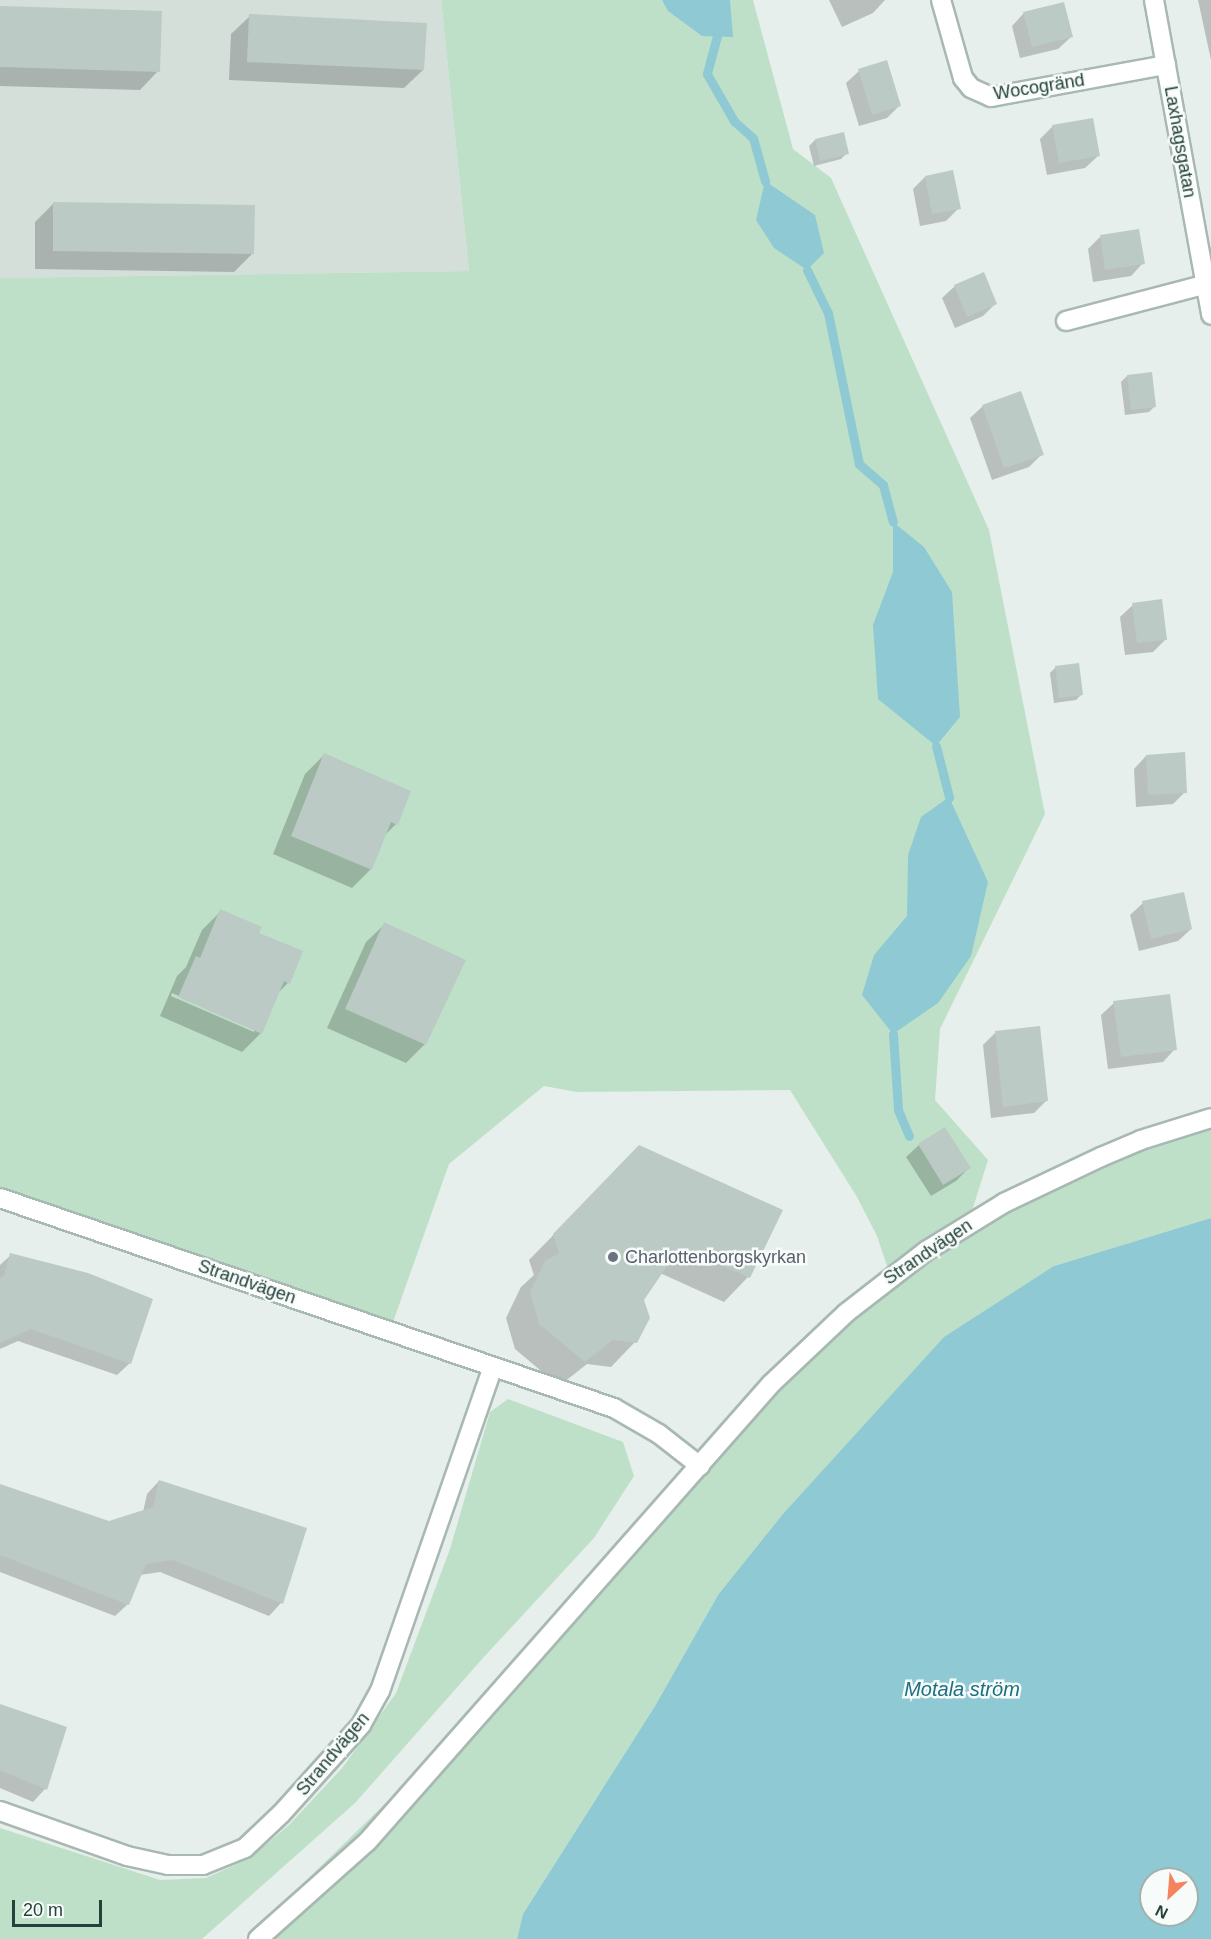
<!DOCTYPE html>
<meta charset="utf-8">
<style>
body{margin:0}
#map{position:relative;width:1211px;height:1939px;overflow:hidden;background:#e6efeb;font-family:Helvetica,sans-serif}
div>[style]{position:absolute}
.built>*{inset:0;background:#d4dfda}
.green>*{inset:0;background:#bfe0c8}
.water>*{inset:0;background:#8ec9d4}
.shadow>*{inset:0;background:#0003}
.stream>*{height:9px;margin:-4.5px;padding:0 4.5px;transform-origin:4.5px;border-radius:4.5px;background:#8ec9d4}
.building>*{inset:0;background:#bbcac4}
.roads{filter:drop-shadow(2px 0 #a8b8b2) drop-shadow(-2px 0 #a8b8b2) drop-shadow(0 2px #a8b8b2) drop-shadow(0 -2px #a8b8b2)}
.street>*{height:18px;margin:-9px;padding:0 9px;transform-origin:9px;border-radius:9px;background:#fff}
.dots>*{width:16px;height:16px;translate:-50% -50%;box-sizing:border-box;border:3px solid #f7fbf9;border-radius:50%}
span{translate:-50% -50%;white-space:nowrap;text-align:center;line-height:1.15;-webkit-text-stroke:5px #f7fbf9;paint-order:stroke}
.street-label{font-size:18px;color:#24423a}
.worship-label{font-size:18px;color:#5b616d}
.left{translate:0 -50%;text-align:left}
.water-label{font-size:20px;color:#1c6f80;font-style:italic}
.north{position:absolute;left:1139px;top:1867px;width:60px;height:60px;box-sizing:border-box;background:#f7fbf9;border:2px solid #a3b1ad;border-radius:50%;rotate:206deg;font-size:16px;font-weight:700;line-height:24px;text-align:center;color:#24423a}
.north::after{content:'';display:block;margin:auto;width:21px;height:27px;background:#f4845f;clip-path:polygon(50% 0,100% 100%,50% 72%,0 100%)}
.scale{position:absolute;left:12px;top:1900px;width:90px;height:27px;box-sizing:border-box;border:3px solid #24423a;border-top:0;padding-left:8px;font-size:18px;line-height:21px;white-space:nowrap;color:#24423a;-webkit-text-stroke:4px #f7fbf9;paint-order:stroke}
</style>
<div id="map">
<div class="built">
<i style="clip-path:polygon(0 0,441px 0,469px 271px,0 278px)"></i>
</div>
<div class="green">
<i style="clip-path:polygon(441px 0,753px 0,793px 149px,831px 178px,989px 530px,1045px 814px,940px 1029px,935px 1100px,988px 1160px,966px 1230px,1093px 1160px,1211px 1121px,1211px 1218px,1054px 1266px,718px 1595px,655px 1706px,523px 1914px,517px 1939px,246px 1939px,504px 1688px,799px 1355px,892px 1281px,877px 1236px,857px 1197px,790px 1090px,577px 1092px,544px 1086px,449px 1164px,387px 1339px,0 1205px,0 278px,469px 271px)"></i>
<i style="clip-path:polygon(508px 1399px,623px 1442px,634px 1476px,594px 1538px,483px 1658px,355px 1803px,202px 1939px,0 1939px,0 1828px,160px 1880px,206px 1878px,250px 1858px,289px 1825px,343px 1767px,396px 1693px,450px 1549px,490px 1412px)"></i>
</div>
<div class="water">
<i style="clip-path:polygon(662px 0,730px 0,733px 37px,702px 36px,668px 11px)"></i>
<i style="clip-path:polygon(765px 181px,815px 215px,824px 253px,807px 270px,774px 248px,756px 220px)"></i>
<i style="clip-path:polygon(893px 522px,924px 547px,952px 592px,960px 717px,936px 746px,878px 699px,873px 625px,893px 572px)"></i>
<i style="clip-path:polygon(949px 797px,988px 882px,971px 956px,938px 1003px,893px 1034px,862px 995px,874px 955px,907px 916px,908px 855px,921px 817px)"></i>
<i style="clip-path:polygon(evenodd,1211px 1218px,1211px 1939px,517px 1939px,523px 1914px,655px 1706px,718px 1595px,783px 1514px,944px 1337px,1054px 1266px,1211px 1218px,1151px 1879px,1187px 1879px,1187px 1915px,1151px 1915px,1151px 1879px)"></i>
</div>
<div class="shadow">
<i style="clip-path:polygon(829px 0,885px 0,873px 13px,842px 27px)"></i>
<i style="clip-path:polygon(1198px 0,1211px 0,1211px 60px)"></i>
<i style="clip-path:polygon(0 8px,158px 71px,140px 90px,0 86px)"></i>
<i style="clip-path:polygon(1024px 13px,1071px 37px,1058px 49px,1020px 58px,1012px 26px)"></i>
<i style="clip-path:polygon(250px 16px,423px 70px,404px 88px,229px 80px,231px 34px)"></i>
<i style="clip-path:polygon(859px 71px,900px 105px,887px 118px,859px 126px,846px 83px)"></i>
<i style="clip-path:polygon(1053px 126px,1098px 156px,1085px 168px,1047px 175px,1040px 139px)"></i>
<i style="clip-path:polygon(815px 140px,847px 153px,841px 159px,814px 166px,809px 146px)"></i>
<i style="clip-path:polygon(925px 177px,959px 208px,946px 221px,920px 226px,913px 189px)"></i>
<i style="clip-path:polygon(54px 203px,253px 253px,234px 272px,35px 269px,35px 222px)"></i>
<i style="clip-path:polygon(1100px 237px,1143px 263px,1131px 276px,1093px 282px,1088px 249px)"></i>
<i style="clip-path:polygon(955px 286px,995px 304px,983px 316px,955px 328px,942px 298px)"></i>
<i style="clip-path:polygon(1127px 376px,1155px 406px,1149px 412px,1125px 415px,1121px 382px)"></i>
<i style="clip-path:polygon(983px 406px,1042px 454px,1029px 467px,992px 480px,970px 418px)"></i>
<i style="clip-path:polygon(1133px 605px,1166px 639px,1153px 652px,1125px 655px,1120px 617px)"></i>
<i style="clip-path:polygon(1056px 667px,1082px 694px,1076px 700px,1054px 703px,1050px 673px)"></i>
<i style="clip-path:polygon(324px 755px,396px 824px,383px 837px,371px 869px,352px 888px,273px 854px,305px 774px)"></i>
<i style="clip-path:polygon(1146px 756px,1185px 792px,1173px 804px,1136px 807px,1134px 769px)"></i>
<i style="clip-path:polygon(1143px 903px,1191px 929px,1178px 941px,1139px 951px,1130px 915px)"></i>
<i style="clip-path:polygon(evenodd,221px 911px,257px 934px,288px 983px,277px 994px,261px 1033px,242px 1052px,160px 1016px,177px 976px,186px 967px,202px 930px,221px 911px,172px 993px,254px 1029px,254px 1032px,171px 996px,172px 993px)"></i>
<i style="clip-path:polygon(385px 924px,425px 1044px,406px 1063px,327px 1028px,366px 942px)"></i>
<i style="clip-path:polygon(1114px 1003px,1175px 1049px,1163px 1062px,1108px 1069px,1101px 1015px)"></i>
<i style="clip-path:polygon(995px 1033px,1046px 1101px,1034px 1113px,991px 1118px,983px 1045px)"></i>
<i style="clip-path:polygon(919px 1145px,969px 1168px,956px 1181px,931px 1196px,906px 1157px)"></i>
<i style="clip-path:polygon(615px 1172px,781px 1210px,748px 1277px,724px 1302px,660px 1273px,642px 1299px,635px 1342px,611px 1367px,587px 1364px,559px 1386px,515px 1349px,506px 1318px,521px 1287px,534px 1275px,529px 1260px)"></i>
<i style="clip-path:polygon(11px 1255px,130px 1363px,117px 1375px,18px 1341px,0 1349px,0 1265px)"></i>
<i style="clip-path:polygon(159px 1481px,305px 1529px,281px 1603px,269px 1616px,160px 1572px,140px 1575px,128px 1604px,115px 1616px,0 1572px,0 1486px,109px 1523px,143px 1512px,147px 1494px)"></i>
<i style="clip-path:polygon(0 1706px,45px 1789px,33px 1802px,0 1788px)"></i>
</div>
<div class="stream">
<i style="left:717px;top:36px;width:39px;rotate:105deg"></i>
<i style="left:707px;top:74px;width:54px;rotate:60.1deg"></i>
<i style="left:734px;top:121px;width:25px;rotate:42deg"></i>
<i style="left:753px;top:138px;width:45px;rotate:74.4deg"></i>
<i style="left:807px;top:270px;width:48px;rotate:64deg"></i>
<i style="left:828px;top:313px;width:154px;rotate:78.4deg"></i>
<i style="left:859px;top:464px;width:32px;rotate:41deg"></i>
<i style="left:883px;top:485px;width:38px;rotate:75deg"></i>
<i style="left:936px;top:746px;width:53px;rotate:75.7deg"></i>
<i style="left:893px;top:1034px;width:76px;rotate:86.2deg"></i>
<i style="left:898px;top:1110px;width:28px;rotate:67deg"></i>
</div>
<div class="building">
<i style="clip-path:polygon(1064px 2px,1073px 37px,1032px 47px,1023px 12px)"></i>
<i style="clip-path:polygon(0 6px,162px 11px,160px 72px,0 67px)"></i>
<i style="clip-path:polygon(249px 14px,427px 23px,424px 70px,247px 62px)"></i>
<i style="clip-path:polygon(887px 60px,901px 106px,872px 115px,858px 69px)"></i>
<i style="clip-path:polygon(1093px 118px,1100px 156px,1059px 163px,1052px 125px)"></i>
<i style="clip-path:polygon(844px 132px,849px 154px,820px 161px,815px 139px)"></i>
<i style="clip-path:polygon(953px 170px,961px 209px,932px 214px,925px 176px)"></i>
<i style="clip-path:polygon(53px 202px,255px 205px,254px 254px,53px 251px)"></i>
<i style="clip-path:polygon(1139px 229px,1145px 264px,1105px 270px,1100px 235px)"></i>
<i style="clip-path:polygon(984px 272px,997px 304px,967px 317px,954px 285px)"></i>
<i style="clip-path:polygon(1152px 372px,1156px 407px,1131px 410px,1127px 375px)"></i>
<i style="clip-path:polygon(1021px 391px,1044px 455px,1004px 468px,982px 405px)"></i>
<i style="clip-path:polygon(1162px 599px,1167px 640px,1137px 643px,1132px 603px)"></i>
<i style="clip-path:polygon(1079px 663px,1083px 695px,1059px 698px,1055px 666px)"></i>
<i style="clip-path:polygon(1185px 752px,1187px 793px,1148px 795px,1146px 755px)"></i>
<i style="clip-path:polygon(324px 753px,411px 791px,398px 825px,391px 822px,372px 870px,291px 836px)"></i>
<i style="clip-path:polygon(1184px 892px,1192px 929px,1151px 939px,1142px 901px)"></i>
<i style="clip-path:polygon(220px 909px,262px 927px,259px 933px,303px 951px,290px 984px,284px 981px,262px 1034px,178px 997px,196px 956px,200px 958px)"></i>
<i style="clip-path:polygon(384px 922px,466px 960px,426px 1045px,345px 1009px)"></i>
<i style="clip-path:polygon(1170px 994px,1177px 1050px,1121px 1057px,1113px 1001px)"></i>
<i style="clip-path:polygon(1040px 1026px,1048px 1101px,1003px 1107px,995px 1031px)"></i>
<i style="clip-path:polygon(945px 1127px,971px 1168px,943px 1185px,918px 1144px)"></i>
<i style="clip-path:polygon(639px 1145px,783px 1210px,750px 1278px,680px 1247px,644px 1300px,650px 1318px,637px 1343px,613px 1340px,585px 1362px,539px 1324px,530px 1292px,545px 1261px,559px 1253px,553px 1234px)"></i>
<i style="clip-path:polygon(10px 1253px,88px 1273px,153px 1299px,131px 1364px,31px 1329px,0 1343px,0 1278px,4px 1276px)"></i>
<i style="clip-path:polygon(159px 1480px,307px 1528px,283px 1604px,173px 1560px,146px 1564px,129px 1605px,0 1555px,0 1484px,109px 1521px,153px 1507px)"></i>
<i style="clip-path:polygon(0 1704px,67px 1727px,47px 1790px,0 1770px)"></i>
</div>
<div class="roads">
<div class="street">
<i style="left:941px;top:0;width:81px;rotate:74.2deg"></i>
<i style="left:963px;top:78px;width:13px;rotate:51deg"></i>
<i style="left:971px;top:88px;width:22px;rotate:24deg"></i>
<i style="left:991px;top:97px;width:178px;rotate:-10.4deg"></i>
<i style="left:1154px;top:0;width:320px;rotate:79.7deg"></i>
<i style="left:1066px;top:321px;width:146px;rotate:-14.7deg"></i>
<i style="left:0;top:1198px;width:649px;rotate:18.88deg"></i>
<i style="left:614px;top:1408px;width:52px;rotate:30deg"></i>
<i style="left:659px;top:1434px;width:52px;rotate:38deg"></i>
<i style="left:0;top:1811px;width:135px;rotate:19.5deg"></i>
<i style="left:127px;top:1856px;width:42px;rotate:12.4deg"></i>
<i style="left:168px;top:1865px;width:35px"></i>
<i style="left:203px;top:1865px;width:45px;rotate:-22deg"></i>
<i style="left:245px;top:1848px;width:50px;rotate:-43.4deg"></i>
<i style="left:281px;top:1814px;width:120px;rotate:-48deg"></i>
<i style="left:361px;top:1725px;width:39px;rotate:-61deg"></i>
<i style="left:380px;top:1691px;width:343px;rotate:-70.8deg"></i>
<i style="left:258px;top:1939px;width:146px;rotate:-41.7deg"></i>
<i style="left:367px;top:1842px;width:611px;rotate:-48.58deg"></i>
<i style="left:771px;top:1384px;width:103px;rotate:-43.4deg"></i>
<i style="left:846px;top:1313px;width:101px;rotate:-37.8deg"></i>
<i style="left:926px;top:1251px;width:92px;rotate:-31.6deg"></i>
<i style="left:1004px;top:1203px;width:107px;rotate:-25.4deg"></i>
<i style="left:1101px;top:1157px;width:43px;rotate:-23deg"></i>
<i style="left:1141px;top:1140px;width:73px;rotate:-17.4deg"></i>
</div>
</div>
<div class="dots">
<i style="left:613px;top:1257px;background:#6b7280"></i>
</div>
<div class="street-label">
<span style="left:1039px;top:87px;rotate:-9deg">Wocogränd</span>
<span style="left:1180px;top:142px;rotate:80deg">Laxhagsgatan</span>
<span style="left:928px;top:1252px;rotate:-34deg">Strandvägen</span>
<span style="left:247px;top:1282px;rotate:19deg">Strandvägen</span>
<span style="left:333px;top:1754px;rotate:-50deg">Strandvägen</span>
</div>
<div class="worship-label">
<span class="left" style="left:625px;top:1257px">Charlottenborgskyrkan</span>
</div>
<div class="water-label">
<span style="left:962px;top:1689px">Motala ström</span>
</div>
<div class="north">N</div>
<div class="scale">20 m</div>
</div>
